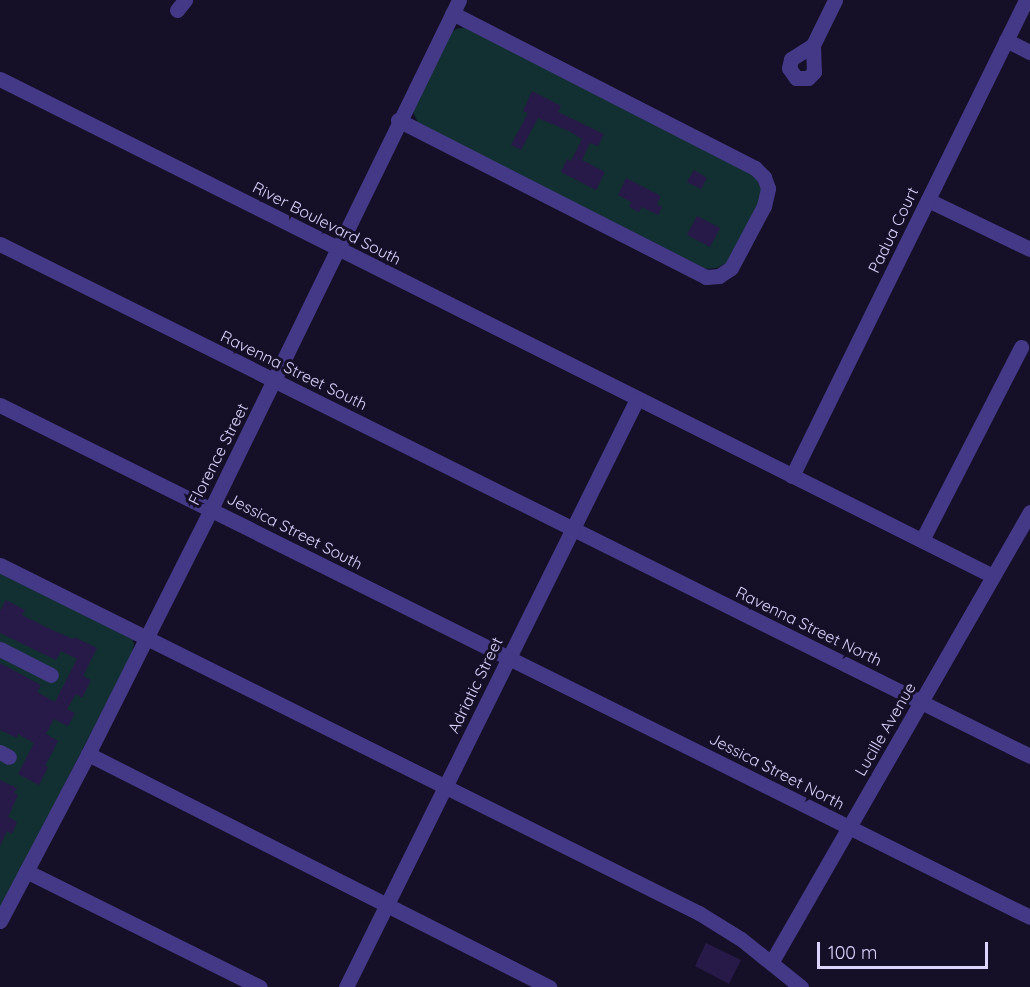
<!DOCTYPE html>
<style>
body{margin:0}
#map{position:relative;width:1030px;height:987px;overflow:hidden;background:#150f27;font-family:Quicksand,sans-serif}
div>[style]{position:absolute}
.green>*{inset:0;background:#122f31}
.building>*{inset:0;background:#281a48}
.minor>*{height:15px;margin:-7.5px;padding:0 7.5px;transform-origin:7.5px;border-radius:7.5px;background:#443987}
span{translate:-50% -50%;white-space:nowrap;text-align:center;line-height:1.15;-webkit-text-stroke:6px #150f27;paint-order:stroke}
.street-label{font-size:16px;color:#ded5ff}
.scale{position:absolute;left:817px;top:942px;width:171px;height:27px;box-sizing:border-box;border:3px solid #ded5ff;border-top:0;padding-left:8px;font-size:18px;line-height:21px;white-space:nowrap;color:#ded5ff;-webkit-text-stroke:4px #150f27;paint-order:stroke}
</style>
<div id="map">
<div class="green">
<i style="clip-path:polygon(465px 27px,754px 175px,761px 186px,761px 198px,728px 262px,717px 268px,706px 269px,418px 123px,412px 110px,450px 33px,456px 29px)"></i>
<i style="clip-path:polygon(0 570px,132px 638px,134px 644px,132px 653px,0 910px)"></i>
</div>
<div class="building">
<i style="clip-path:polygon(532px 91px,561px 106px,558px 112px,604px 134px,598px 146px,590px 143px,582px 160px,605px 172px,596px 190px,561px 172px,567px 159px,571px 161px,582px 139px,571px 132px,538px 118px,521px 150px,511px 145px,528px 113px,523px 111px)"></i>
<i style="clip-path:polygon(694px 170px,707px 178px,701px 189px,687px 182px)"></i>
<i style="clip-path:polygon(626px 178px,661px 196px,657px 204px,662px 207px,658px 215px,642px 207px,639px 212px,629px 207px,631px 202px,618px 195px)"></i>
<i style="clip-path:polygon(697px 216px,720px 228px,710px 247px,687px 235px)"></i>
<i style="clip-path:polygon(6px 600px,25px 610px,22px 615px,50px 629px,73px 639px,74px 637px,97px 648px,83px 676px,91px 680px,82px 698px,76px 694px,67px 709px,75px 713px,68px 726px,54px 719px,46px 734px,58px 741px,45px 766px,48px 767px,39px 785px,18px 774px,34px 743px,18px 734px,17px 738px,0 730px,0 663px,41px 685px,37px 692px,55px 702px,77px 659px,61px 651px,56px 660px,0 633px,0 611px)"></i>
<i style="clip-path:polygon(0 780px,17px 788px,14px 793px,18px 795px,8px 817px,17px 822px,12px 834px,7px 831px,0 846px)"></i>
<i style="clip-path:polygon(706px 943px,741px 960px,729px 984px,695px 966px)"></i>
</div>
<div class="minor">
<i style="left:177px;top:10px;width:13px;rotate:-51deg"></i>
<i style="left:1006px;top:40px;width:27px;rotate:27deg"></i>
<i style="left:813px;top:45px;width:27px;rotate:88deg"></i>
<i style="left:814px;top:72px;width:8px;rotate:135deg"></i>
<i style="left:808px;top:78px;width:12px;rotate:180deg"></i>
<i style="left:796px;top:78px;width:12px;rotate:-125deg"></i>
<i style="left:789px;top:68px;width:9px;rotate:-77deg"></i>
<i style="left:791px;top:59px;width:26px;rotate:-32deg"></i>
<i style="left:813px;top:45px;width:50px;rotate:-63.9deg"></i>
<i style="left:0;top:79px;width:1110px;rotate:26.59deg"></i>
<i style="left:398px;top:120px;width:346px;rotate:27deg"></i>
<i style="left:706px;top:277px;width:13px;rotate:-4deg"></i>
<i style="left:719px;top:276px;width:14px;rotate:-34deg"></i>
<i style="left:731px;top:268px;width:70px;rotate:-62deg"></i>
<i style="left:764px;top:206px;width:18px;rotate:-77deg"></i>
<i style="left:768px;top:188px;width:12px;rotate:-110deg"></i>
<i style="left:764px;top:177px;width:13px;rotate:-135deg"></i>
<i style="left:755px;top:168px;width:340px;rotate:-152.9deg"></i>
<i style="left:928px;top:200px;width:113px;rotate:25.7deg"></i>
<i style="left:0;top:244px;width:1150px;rotate:26.43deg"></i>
<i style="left:0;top:405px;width:1150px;rotate:26.43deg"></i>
<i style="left:792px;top:476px;width:530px;rotate:-63.82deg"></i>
<i style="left:922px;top:540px;width:217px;rotate:-62.8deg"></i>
<i style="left:0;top:565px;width:781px;rotate:26.47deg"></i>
<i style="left:699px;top:913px;width:49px;rotate:31.8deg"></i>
<i style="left:741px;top:939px;width:77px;rotate:38.7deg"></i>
<i style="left:0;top:649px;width:57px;rotate:27deg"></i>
<i style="left:0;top:752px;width:10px;rotate:29deg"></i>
<i style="left:88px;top:754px;width:517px;rotate:26.81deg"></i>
<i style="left:26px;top:871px;width:261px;rotate:26.4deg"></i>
<i style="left:0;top:921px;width:189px;rotate:-62.2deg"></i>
<i style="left:88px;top:754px;width:274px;rotate:-63.3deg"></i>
<i style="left:211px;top:509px;width:566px;rotate:-64.02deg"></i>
<i style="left:771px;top:963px;width:520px;rotate:-60.13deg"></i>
<i style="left:346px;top:987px;width:656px;rotate:-63.67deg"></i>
</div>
<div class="street-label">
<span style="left:327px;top:223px;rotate:27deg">River Boulevard South</span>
<span style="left:893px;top:230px;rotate:-64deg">Padua Court</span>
<span style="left:294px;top:370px;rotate:26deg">Ravenna Street South</span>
<span style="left:218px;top:454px;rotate:-63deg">Florence Street</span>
<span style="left:295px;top:531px;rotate:27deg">Jessica Street South</span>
<span style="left:809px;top:626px;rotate:26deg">Ravenna Street North</span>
<span style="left:475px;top:685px;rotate:-64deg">Adriatic Street</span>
<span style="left:885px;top:729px;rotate:-60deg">Lucille Avenue</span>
<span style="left:777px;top:771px;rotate:27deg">Jessica Street North</span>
</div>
<div class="scale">100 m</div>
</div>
